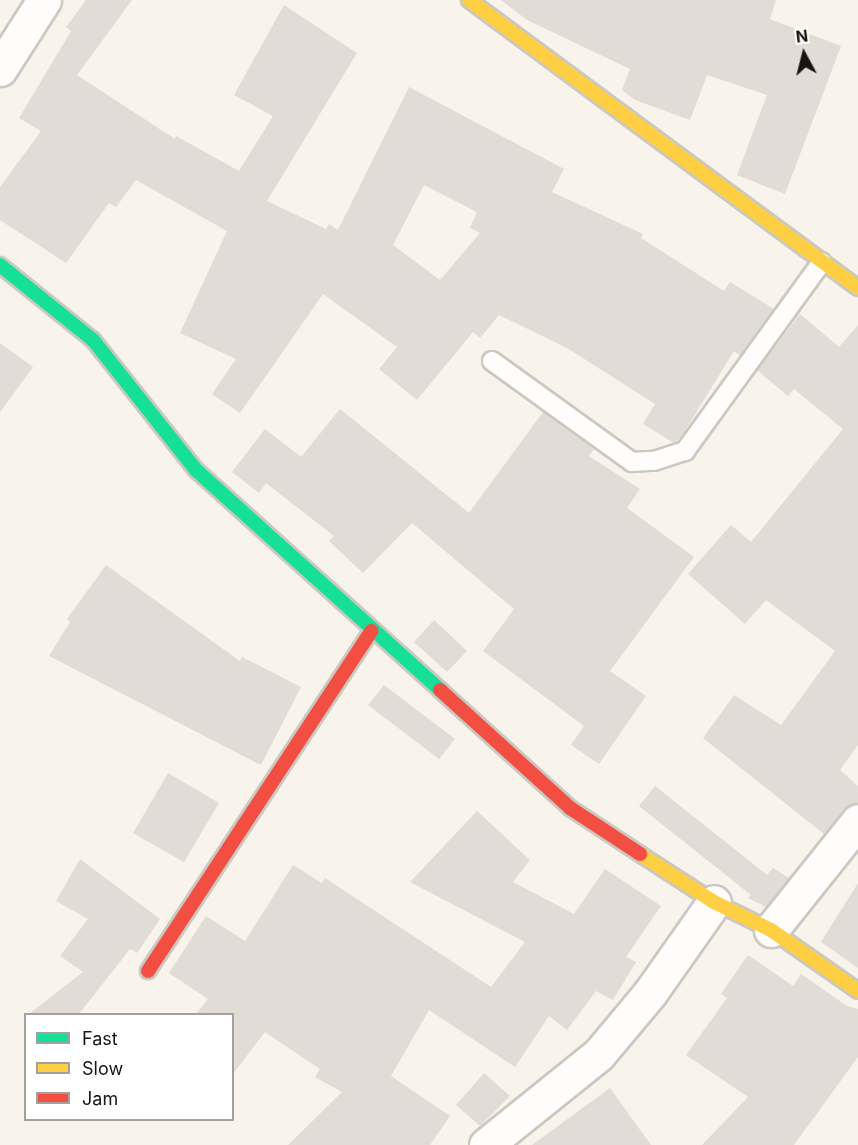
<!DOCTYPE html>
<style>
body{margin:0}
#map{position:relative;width:858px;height:1145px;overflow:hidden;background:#f8f3eb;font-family:Inter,sans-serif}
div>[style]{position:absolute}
.building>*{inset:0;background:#e1dcd6}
.roads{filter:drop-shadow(2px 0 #cbc8c1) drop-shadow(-2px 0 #cbc8c1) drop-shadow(0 2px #cbc8c1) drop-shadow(0 -2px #cbc8c1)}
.lane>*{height:18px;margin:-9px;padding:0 9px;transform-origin:9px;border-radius:9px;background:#fefdfc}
.street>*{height:33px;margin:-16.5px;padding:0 16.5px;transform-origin:16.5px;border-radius:16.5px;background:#fefdfc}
.fast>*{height:14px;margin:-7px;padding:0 7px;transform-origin:7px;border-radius:7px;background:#16e098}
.slow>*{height:14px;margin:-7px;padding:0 7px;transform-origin:7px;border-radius:7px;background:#ffcf43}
.jam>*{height:14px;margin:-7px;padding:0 7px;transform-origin:7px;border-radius:7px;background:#f24e42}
span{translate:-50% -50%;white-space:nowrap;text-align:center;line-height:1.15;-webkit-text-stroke:4.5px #fff;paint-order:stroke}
.legend{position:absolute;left:24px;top:1013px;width:210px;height:108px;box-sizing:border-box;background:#fff;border:2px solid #a3a1a0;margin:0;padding:8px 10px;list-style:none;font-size:18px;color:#191511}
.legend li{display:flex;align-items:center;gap:12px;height:30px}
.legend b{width:30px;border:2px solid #a3a1a0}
.north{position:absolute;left:774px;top:24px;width:60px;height:60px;-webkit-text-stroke:4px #fff;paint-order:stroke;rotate:353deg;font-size:16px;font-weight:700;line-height:24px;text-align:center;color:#191511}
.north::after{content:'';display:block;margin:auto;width:21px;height:27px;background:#191511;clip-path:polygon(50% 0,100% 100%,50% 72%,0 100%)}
</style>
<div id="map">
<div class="building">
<i style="clip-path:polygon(evenodd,86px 0,132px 0,77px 75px,175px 139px,176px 136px,239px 171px,273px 116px,234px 95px,284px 5px,357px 53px,267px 201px,326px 229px,329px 224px,338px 230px,409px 87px,564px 169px,552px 192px,643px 234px,641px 238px,724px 291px,730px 282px,774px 309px,740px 356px,734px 351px,683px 434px,674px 443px,643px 424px,655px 404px,567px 348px,499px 315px,480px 338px,473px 332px,417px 400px,379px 369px,397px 347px,323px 294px,240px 413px,212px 394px,236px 359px,180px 333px,227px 231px,136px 180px,116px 207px,109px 203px,66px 263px,0 220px,0 187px,41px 131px,19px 118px,71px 31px,66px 27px,86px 0,424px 185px,477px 212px,470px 228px,480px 233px,440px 280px,393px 245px,424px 185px)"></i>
<i style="clip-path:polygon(501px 0,776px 0,770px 19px,841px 46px,785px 194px,737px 175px,767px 95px,707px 75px,690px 120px,635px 100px,622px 90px,630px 69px,527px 20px)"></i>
<i style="clip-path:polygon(800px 314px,839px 347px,858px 325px,858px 745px,840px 770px,858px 786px,858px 803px,844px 809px,824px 834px,703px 738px,734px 695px,781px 725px,835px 651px,766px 600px,745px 624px,688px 574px,731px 525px,751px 542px,843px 429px,794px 389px,788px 396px,757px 370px)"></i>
<i style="clip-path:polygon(0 343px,33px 367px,0 412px)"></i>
<i style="clip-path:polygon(340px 409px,469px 513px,543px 412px,594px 449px,589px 456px,640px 489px,627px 508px,694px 557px,610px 671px,646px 696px,599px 764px,571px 745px,584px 726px,483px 651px,514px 609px,412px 523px,363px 573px,329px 541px,334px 536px,266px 483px,259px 493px,232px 472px,265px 429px,301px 457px)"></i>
<i style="clip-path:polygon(106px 565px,240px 661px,242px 657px,301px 687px,261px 765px,49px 656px,70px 622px,67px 619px)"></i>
<i style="clip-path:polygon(434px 620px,467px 651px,447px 672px,414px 642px)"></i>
<i style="clip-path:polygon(384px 685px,455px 739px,439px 759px,368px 705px)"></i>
<i style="clip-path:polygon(168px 773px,219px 803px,184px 862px,133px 833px)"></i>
<i style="clip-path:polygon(655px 786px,767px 875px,773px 868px,789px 878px,766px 907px,748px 898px,751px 895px,639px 806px)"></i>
<i style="clip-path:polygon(477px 811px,530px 860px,513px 882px,574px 914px,605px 869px,661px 906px,626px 957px,636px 962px,613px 1000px,596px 991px,567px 1030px,549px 1016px,515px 1067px,429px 1010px,391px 1076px,450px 1116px,430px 1145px,288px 1145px,342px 1092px,315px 1077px,320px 1069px,265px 1032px,232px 1075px,232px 1014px,196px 1014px,208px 999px,169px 973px,206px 916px,245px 941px,293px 865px,322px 883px,325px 878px,491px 987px,525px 942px,410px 882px)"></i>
<i style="clip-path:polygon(80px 859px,160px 919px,137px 953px,130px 949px,79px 1014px,29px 1014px,83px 972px,60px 956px,88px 919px,56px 901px)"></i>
<i style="clip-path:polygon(858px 883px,858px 968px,821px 942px)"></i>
<i style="clip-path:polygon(748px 955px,793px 986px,801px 974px,847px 1006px,858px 1009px,858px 1057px,794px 1145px,702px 1145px,748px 1097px,686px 1055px,727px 998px,721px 994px)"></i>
<i style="clip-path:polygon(484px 1073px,510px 1096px,480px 1126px,456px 1105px)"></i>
<i style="clip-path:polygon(610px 1088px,651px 1145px,532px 1145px)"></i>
</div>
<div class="roads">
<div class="lane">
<i style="left:492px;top:361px;width:173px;rotate:35.8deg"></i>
<i style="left:632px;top:462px;width:22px;rotate:-3deg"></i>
<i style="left:654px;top:461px;width:33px;rotate:-18deg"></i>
<i style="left:685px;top:451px;width:233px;rotate:-54.1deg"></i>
</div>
<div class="street">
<i style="left:0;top:69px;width:82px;rotate:-57.5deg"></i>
<i style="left:771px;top:930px;width:139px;rotate:-51.4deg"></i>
<i style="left:486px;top:1145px;width:145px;rotate:-38.8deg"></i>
<i style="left:599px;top:1054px;width:80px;rotate:-50.1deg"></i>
<i style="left:650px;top:993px;width:111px;rotate:-54.9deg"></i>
</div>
<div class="fast">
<i style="left:0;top:265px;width:119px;rotate:38.9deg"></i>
<i style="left:93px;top:340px;width:166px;rotate:51.6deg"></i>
<i style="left:196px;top:470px;width:329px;rotate:42deg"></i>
</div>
<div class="slow">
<i style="left:469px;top:0;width:484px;rotate:36.5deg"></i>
<i style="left:640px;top:854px;width:88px;rotate:33deg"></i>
<i style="left:714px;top:902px;width:64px;rotate:26.2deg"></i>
<i style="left:771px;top:930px;width:106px;rotate:35deg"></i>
</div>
<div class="jam">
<i style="left:440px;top:690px;width:176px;rotate:42.2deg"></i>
<i style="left:570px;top:808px;width:84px;rotate:33.3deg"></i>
<i style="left:148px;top:971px;width:407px;rotate:-56.7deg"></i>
</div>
</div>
<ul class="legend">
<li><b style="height:8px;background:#16e098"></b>Fast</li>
<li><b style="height:8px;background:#ffcf43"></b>Slow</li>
<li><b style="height:8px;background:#f24e42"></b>Jam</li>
</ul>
<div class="north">N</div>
</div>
